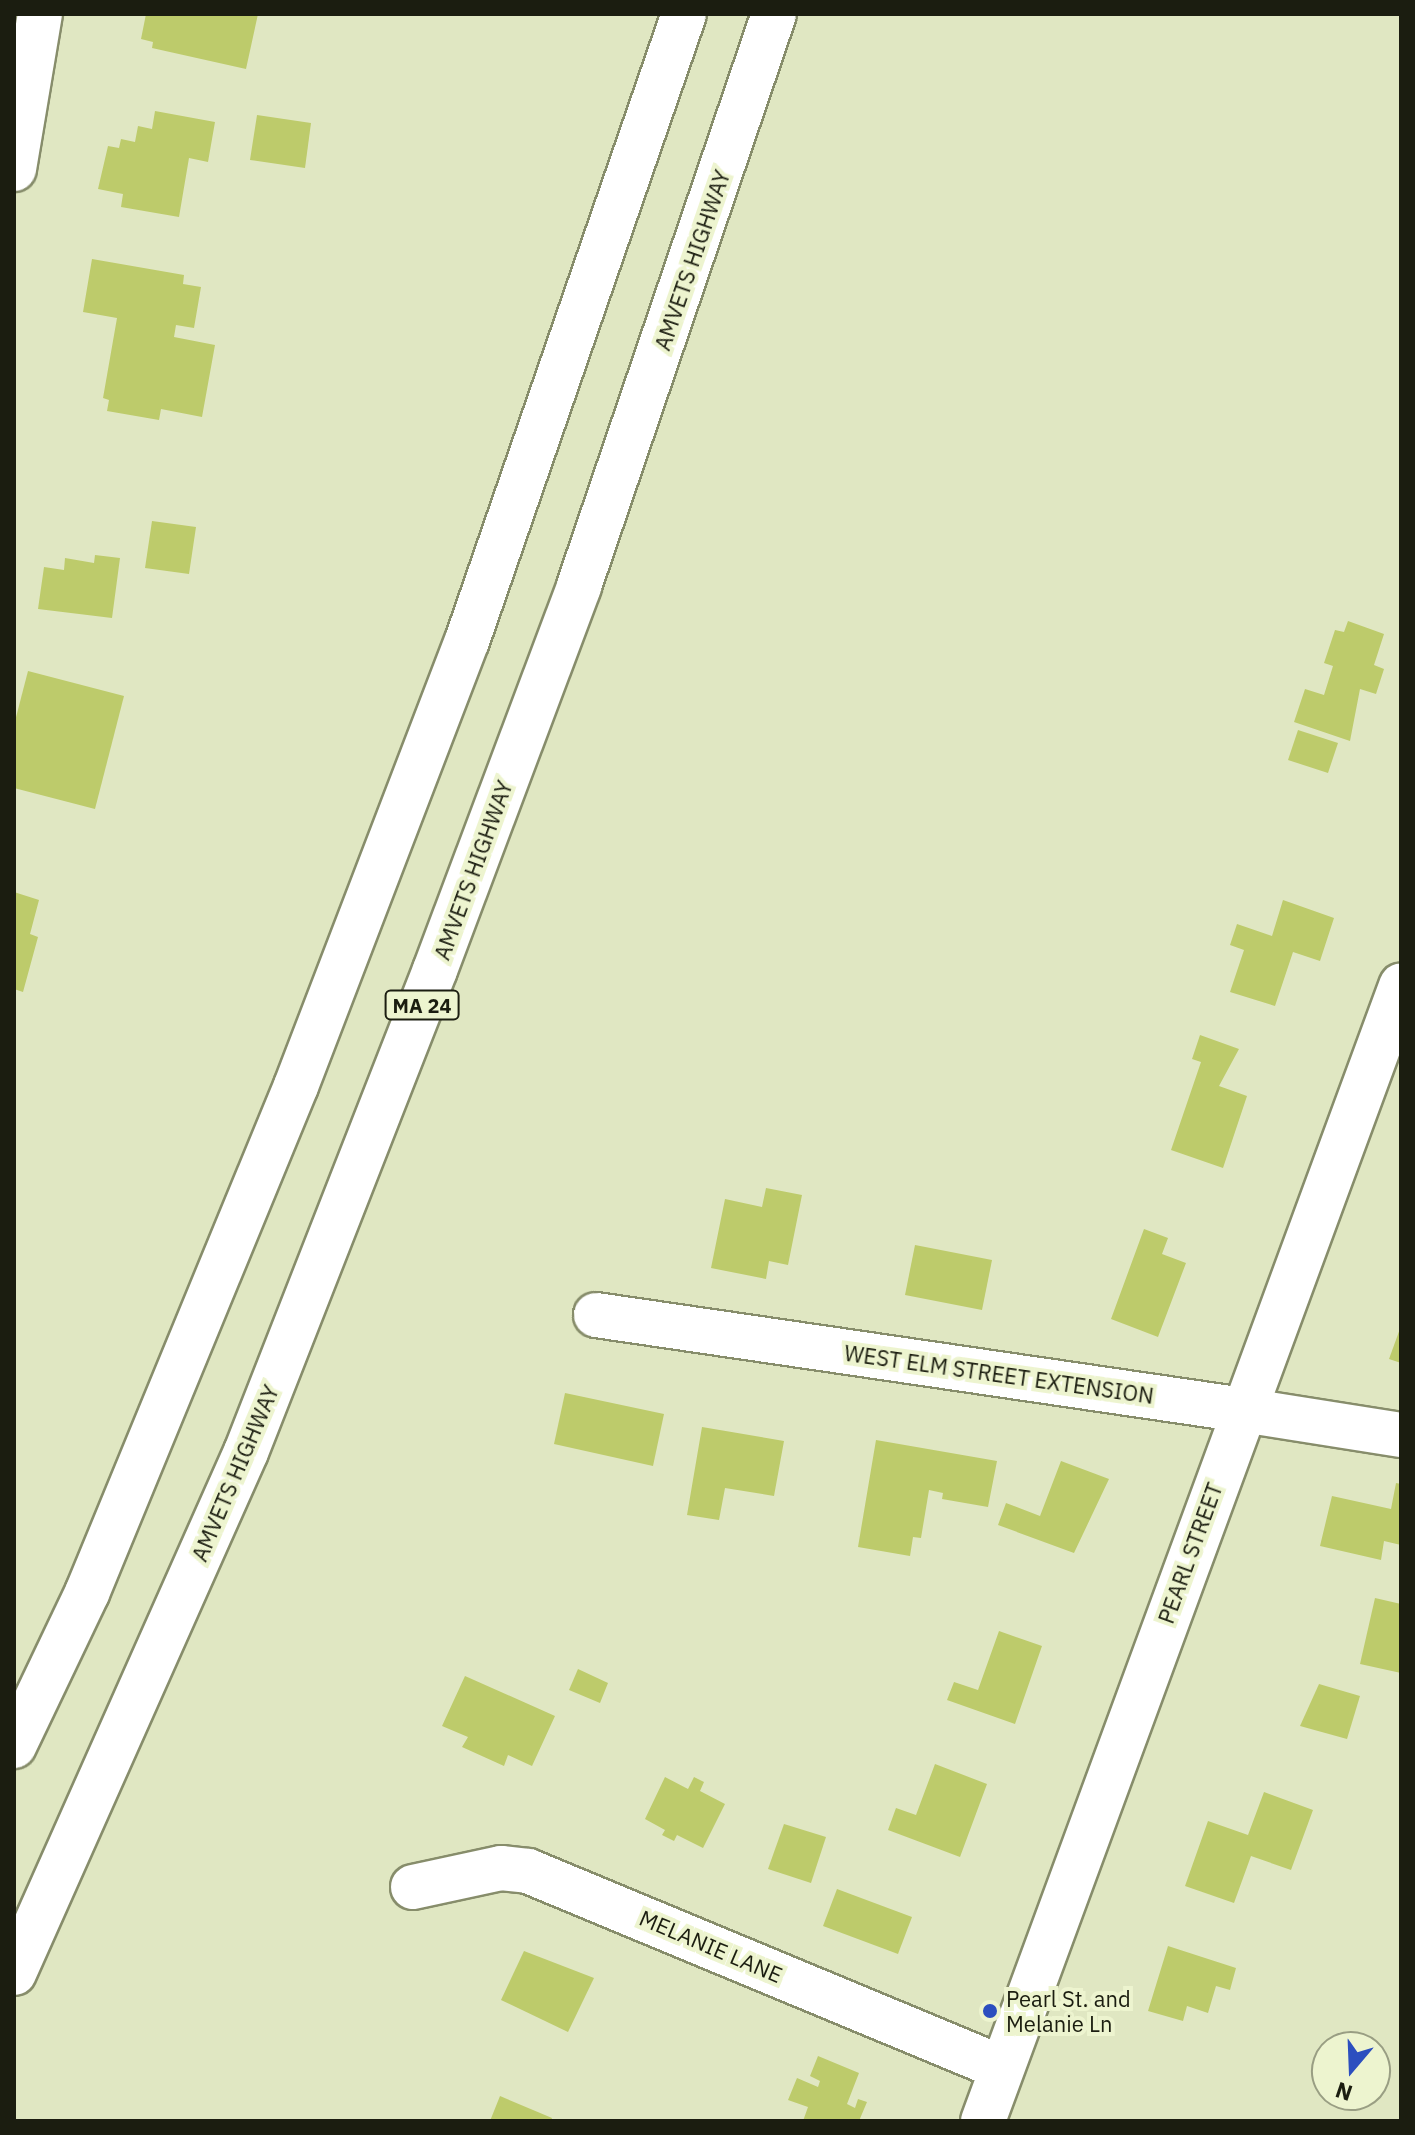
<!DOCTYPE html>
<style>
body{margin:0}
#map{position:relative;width:1415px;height:2135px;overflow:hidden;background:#e0e7c2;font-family:"IBM Plex Sans",sans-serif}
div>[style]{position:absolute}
.building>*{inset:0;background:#bdcb6b}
.roads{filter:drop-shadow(2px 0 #878d6b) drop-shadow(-2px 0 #878d6b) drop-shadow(0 2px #878d6b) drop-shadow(0 -2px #878d6b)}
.street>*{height:44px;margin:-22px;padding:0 22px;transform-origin:22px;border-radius:22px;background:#fff}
.secondary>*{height:44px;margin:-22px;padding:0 22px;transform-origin:22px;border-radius:22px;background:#fff}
.highway>*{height:44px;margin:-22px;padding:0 22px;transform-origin:22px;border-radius:22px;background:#fff}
.dots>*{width:22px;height:22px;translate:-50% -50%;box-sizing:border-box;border:4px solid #edf4cf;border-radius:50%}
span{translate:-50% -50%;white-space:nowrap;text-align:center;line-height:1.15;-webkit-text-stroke:8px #edf4cf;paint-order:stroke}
.shield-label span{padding:2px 6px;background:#edf4cf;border:2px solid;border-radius:6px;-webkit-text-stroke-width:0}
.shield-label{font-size:20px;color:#1b1d10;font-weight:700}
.street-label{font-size:22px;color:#1b1d10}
.poi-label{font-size:22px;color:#1b1d10}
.left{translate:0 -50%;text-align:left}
.frame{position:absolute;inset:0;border:16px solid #1b1d10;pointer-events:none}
.north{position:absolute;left:1311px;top:2031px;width:80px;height:80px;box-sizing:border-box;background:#edf4cf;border:2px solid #999e83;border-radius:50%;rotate:199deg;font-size:22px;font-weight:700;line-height:32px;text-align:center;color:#1b1d10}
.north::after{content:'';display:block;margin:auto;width:28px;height:36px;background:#2c4fbf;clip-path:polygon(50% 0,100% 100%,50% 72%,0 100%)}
</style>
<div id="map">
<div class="building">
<i style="clip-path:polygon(146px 14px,258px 14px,246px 69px,152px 48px,153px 42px,141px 39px)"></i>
<i style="clip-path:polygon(155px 111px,215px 122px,208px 162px,189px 158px,179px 217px,121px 207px,123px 194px,98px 189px,108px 146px,119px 148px,121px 139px,135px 142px,138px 126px,152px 129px)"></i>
<i style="clip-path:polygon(257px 115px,311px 123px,305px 168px,250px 160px)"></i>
<i style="clip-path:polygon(92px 259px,184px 275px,183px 284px,201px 287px,194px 328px,176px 325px,174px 337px,215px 345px,202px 417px,161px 409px,159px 420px,107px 411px,109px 400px,103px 398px,117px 318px,83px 312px)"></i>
<i style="clip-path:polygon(152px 521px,196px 527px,189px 574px,145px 568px)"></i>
<i style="clip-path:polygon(95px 555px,120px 558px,112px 618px,38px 609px,44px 567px,64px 570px,65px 558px,94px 563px)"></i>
<i style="clip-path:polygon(1348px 621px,1384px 634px,1374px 665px,1384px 669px,1376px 694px,1360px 689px,1350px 741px,1294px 722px,1305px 689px,1324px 695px,1333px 666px,1324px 663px,1335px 630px,1344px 632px)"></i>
<i style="clip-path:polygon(28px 671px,124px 696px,95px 809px,14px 788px,14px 725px)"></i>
<i style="clip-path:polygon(1298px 730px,1338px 743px,1328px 773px,1288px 760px)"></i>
<i style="clip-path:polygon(14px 892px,39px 900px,30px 934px,38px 937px,23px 992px,14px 989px)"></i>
<i style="clip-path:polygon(1283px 900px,1334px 918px,1320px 961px,1293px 952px,1275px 1006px,1230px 992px,1244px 950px,1230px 945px,1237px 924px,1272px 936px)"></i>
<i style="clip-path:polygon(1200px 1035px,1239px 1049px,1219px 1086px,1247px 1096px,1223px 1168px,1171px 1150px,1201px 1062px,1192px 1059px)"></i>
<i style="clip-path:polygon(766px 1188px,802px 1195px,788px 1265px,769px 1261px,766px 1279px,711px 1268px,725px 1199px,762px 1207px)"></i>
<i style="clip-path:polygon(1144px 1229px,1168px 1238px,1162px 1254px,1186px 1263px,1158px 1337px,1111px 1319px)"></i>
<i style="clip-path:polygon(915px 1245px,992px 1260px,982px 1310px,905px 1295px)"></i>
<i style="clip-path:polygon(1401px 1326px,1401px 1363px,1389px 1359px)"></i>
<i style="clip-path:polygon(565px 1393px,664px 1414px,653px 1466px,554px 1444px)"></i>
<i style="clip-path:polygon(702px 1427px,784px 1441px,774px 1496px,725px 1488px,719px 1520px,687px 1515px)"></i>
<i style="clip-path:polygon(876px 1440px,997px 1461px,988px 1507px,942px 1499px,943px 1493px,929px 1490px,921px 1538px,913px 1537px,910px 1556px,858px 1547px)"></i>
<i style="clip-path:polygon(1061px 1461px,1109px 1479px,1074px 1553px,998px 1525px,1006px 1503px,1040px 1516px)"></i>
<i style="clip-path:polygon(1396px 1483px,1401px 1484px,1401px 1545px,1384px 1541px,1381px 1560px,1320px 1546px,1332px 1496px,1391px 1509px)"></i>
<i style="clip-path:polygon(1375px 1598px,1401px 1604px,1401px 1673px,1360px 1664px)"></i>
<i style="clip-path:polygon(999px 1631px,1042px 1646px,1015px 1724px,947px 1700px,954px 1682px,978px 1690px)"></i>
<i style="clip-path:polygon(578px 1669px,608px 1683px,600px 1703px,569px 1690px)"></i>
<i style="clip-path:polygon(465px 1676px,555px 1716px,532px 1766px,508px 1755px,504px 1766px,462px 1747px,468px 1737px,442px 1726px)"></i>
<i style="clip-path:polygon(1319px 1684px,1360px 1696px,1347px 1739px,1300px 1726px)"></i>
<i style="clip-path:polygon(935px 1764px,987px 1784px,960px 1857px,888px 1830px,896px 1808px,916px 1815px)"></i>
<i style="clip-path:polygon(665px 1777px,688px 1789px,694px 1777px,704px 1782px,700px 1791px,725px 1804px,703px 1848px,677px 1835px,674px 1841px,662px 1835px,665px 1830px,645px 1819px)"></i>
<i style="clip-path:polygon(1264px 1792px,1313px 1810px,1291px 1870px,1251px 1856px,1234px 1903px,1185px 1886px,1208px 1821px,1248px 1835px)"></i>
<i style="clip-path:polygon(784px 1824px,826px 1837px,811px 1883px,768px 1869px)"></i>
<i style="clip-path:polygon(837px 1889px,912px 1917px,898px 1954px,823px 1926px)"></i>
<i style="clip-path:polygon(1168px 1946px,1236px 1968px,1230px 1990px,1216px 1986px,1208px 2013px,1187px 2006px,1183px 2021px,1148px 2011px)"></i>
<i style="clip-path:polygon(524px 1951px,594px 1978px,568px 2032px,501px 2000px)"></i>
<i style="clip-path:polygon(818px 2056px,859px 2073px,847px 2104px,855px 2108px,858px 2099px,867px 2102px,859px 2121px,803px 2121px,808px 2107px,788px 2100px,797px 2078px,818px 2087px,820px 2081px,810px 2076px)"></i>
<i style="clip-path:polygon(500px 2096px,552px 2118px,551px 2121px,490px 2121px)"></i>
</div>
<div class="roads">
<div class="street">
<i style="left:14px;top:169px;width:157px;rotate:-80.5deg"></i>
<i style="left:596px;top:1315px;width:654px;rotate:8.35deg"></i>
<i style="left:413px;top:1887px;width:90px;rotate:-12.2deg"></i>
<i style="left:501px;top:1868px;width:27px;rotate:6deg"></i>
<i style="left:528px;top:1871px;width:513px;rotate:22.57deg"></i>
</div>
<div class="secondary">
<i style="left:1243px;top:1410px;width:160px;rotate:9deg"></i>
<i style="left:983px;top:2121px;width:1210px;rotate:-69.78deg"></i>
</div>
<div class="highway">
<i style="left:14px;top:1746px;width:170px;rotate:-64.5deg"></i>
<i style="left:87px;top:1593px;width:548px;rotate:-67.6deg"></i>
<i style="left:296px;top:1086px;width:477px;rotate:-69deg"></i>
<i style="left:467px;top:641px;width:663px;rotate:-70.91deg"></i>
<i style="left:14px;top:1973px;width:570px;rotate:-66deg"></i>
<i style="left:246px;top:1452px;width:518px;rotate:-68.59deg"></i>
<i style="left:435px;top:970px;width:410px;rotate:-69.4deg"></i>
<i style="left:579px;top:586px;width:604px;rotate:-71.18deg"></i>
</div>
</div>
<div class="dots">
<i style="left:990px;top:2011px;background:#2c4fbf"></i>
</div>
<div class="shield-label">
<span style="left:422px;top:1005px">MA 24</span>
</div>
<div class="street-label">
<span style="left:692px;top:260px;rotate:-71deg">AMVETS HIGHWAY</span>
<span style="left:473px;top:870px;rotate:-70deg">AMVETS HIGHWAY</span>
<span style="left:999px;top:1374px;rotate:8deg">WEST ELM STREET EXTENSION</span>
<span style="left:235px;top:1473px;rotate:-67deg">AMVETS HIGHWAY</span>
<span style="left:1190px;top:1553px;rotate:-70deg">PEARL STREET</span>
<span style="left:711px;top:1946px;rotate:23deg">MELANIE LANE</span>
</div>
<div class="poi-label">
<span class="left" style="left:1006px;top:2011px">Pearl St. and<br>Melanie Ln</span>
</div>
<div class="frame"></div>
<div class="north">N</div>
</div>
